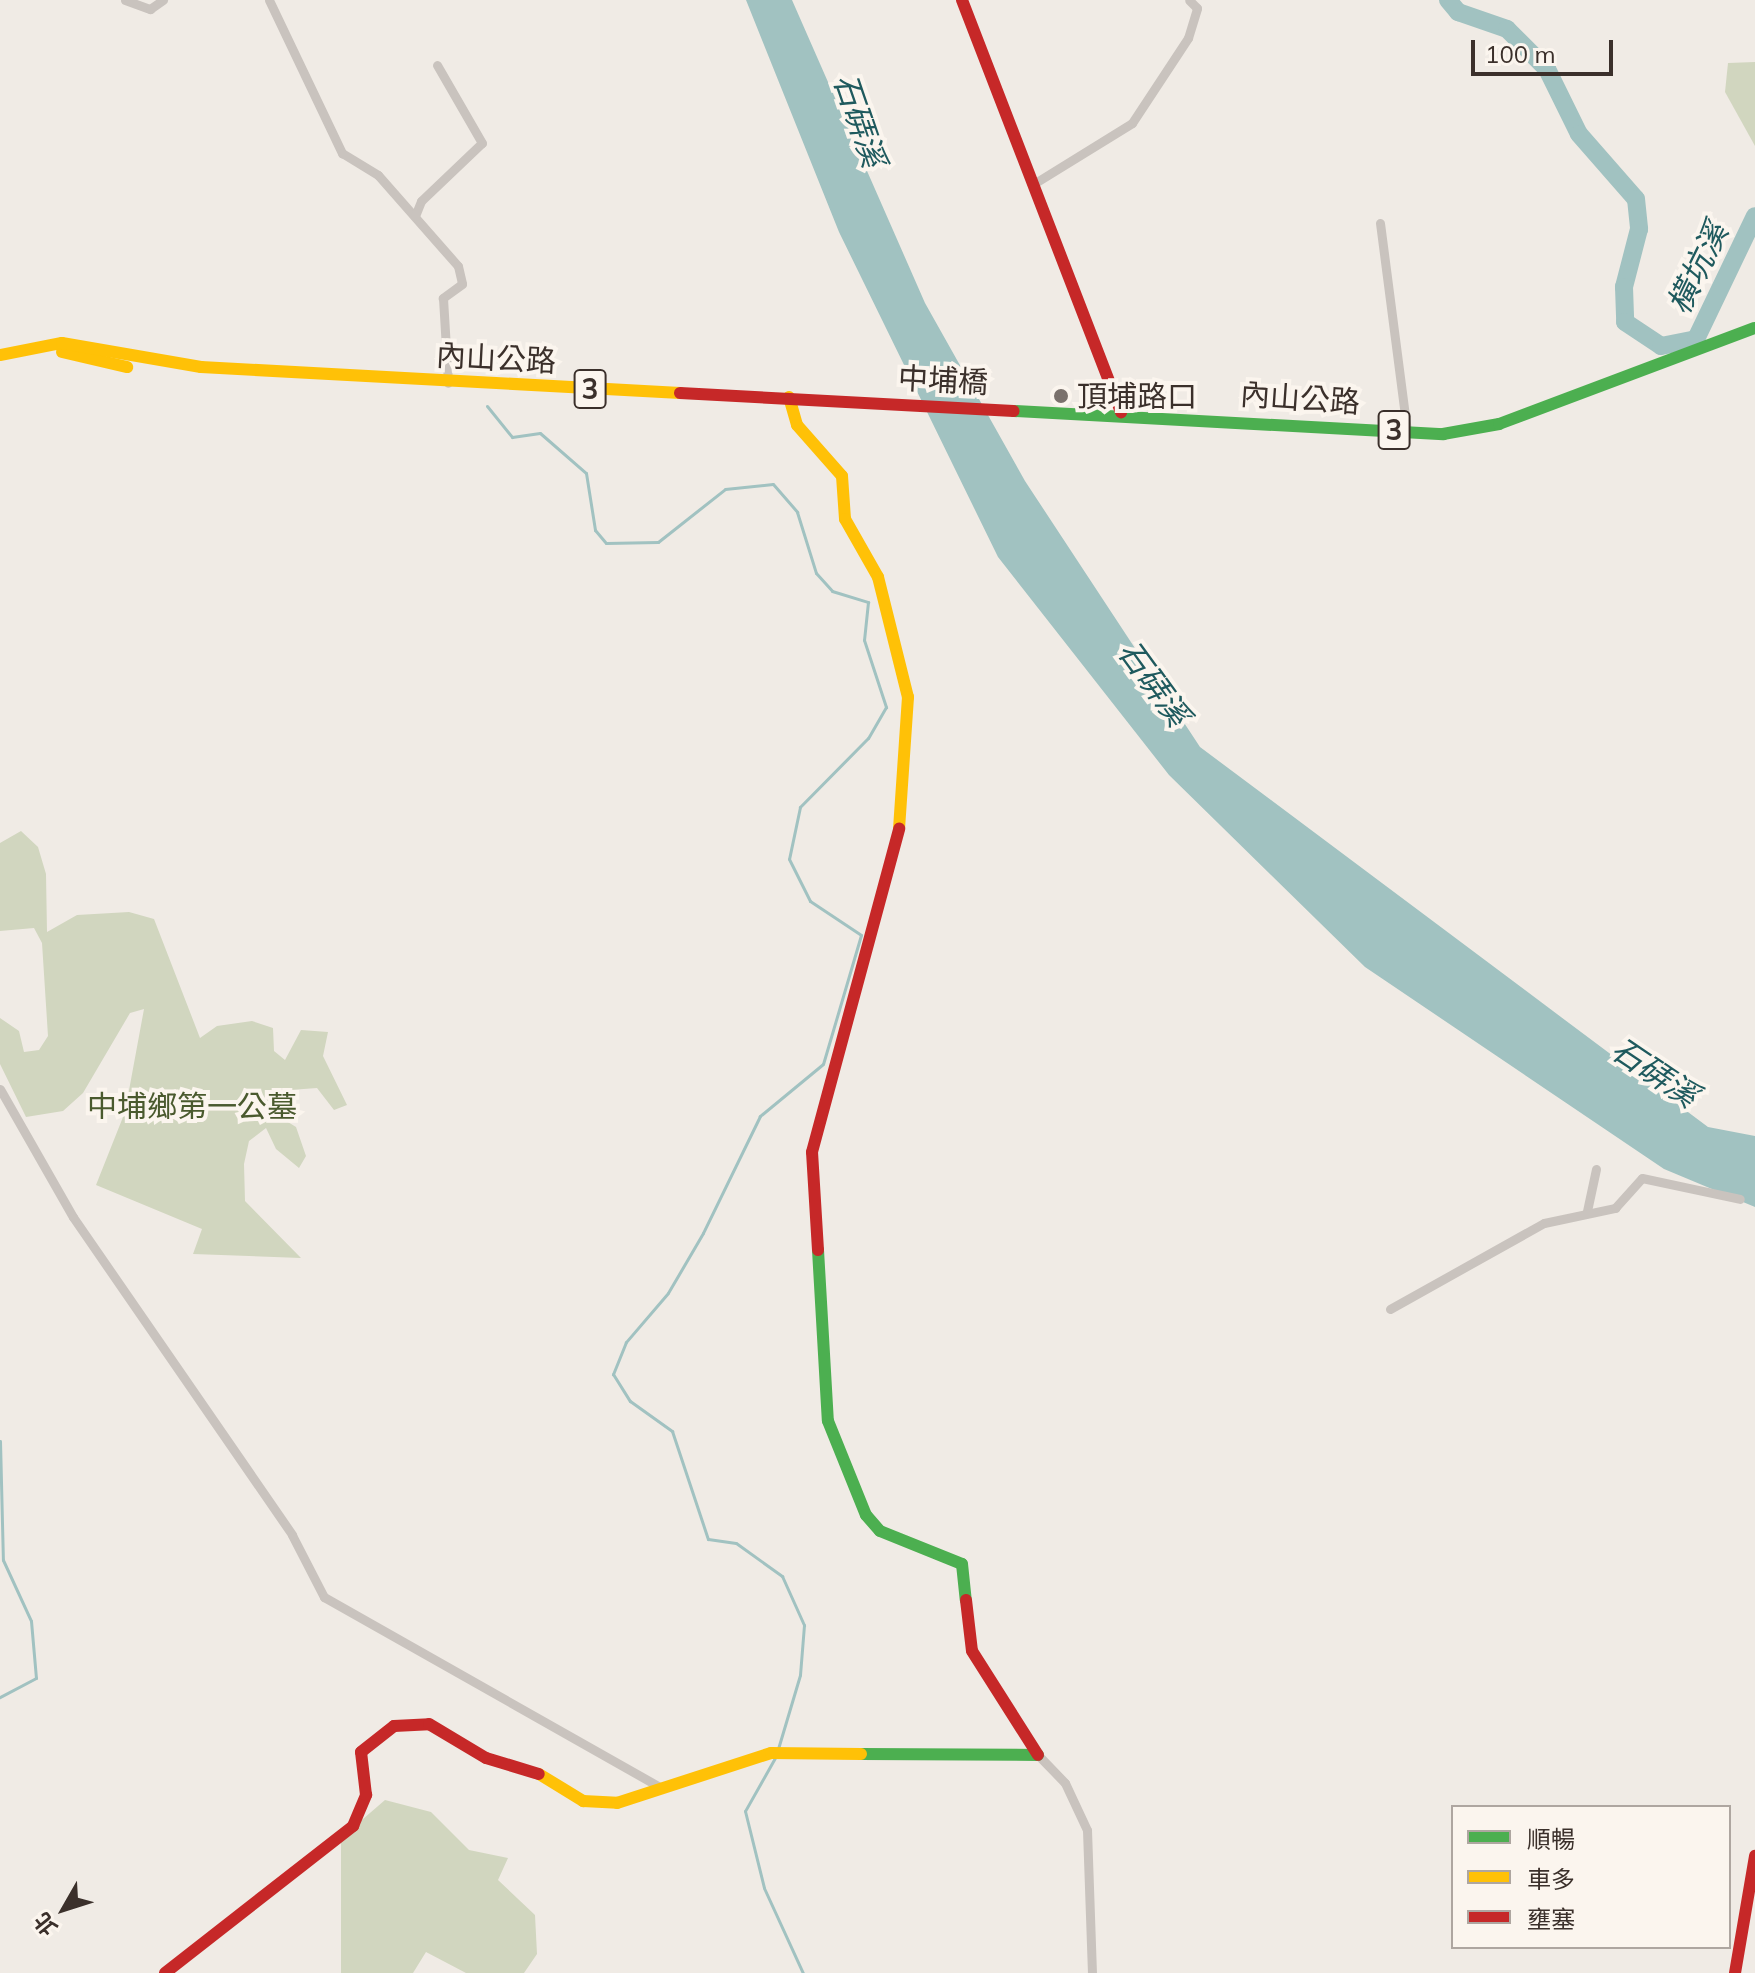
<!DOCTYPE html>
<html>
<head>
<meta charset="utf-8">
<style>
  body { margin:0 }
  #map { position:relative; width:1755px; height:1973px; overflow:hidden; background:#f0ebe5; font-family:Mulish,"Noto Sans TC",sans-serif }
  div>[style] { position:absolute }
  .green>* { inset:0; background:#d1d6bf }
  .water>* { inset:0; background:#a1c2c1 }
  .stream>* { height:3px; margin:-1.5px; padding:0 1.5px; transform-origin:1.5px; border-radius:1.5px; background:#a1c2c1 }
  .river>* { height:18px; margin:-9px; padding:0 9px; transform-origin:9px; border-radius:9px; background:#a1c2c1 }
  .street>* { height:9px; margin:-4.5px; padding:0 4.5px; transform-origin:4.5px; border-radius:4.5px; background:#c9c3be }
  .fast>* { height:12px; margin:-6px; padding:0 6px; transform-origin:6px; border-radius:6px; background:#4caf50 }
  .slow>* { height:12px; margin:-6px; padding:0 6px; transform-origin:6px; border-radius:6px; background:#ffc107 }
  .jam>* { height:12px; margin:-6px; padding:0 6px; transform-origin:6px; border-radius:6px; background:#c62828 }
  .dots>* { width:22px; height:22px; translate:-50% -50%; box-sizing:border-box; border:4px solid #fbf5ee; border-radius:50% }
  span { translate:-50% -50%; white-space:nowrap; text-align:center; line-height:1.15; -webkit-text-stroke:8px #fbf5ee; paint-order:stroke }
  .shield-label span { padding:2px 6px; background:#fbf5ee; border:2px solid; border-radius:6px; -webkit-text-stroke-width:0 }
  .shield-label { font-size:28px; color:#3b302b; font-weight:700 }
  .street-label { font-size:30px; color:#3b302b }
  .poi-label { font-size:30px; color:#3b302b }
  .left { translate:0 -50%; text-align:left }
  .park-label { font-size:30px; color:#4a5a2e }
  .water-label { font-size:32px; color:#1f5a5e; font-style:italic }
  .legend { position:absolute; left:1451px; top:1805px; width:280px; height:144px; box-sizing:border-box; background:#fbf5ee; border:2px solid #aea6a0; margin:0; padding:10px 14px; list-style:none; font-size:24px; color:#3b302b }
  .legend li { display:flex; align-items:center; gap:16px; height:40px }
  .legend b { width:40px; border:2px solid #aea6a0 }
  .north { position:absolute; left:24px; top:1869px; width:80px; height:80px; -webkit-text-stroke:6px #fbf5ee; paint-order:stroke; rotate:231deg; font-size:22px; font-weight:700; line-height:32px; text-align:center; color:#3b302b }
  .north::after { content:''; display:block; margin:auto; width:28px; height:36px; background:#3b302b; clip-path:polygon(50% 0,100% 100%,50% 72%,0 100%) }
  .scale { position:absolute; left:1471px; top:40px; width:142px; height:36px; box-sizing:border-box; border:4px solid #3b302b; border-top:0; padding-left:10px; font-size:24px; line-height:28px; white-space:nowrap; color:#3b302b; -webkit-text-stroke:6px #fbf5ee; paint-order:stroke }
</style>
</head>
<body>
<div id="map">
  <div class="green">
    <div style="clip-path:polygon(1755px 62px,1755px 146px,1725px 92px,1728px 63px)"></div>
    <div style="clip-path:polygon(21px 831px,38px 847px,46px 874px,47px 932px,77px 915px,129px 912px,154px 919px,200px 1038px,217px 1026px,252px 1021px,273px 1028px,274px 1051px,285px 1060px,301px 1030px,328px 1032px,323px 1056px,347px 1105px,334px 1110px,317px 1088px,277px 1091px,270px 1111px,296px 1127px,306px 1156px,299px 1168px,276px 1149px,266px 1128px,249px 1141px,244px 1164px,245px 1201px,301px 1258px,193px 1254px,202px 1229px,96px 1185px,125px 1112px,144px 1009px,130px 1013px,83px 1093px,63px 1111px,26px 1117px,0 1064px,0 1018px,19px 1031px,24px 1052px,39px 1050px,48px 1036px,42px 943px,34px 928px,0 931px,0 843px)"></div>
    <div style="clip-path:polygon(385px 1800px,431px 1812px,469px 1850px,508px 1858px,498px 1880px,535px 1915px,537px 1954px,524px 1973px,466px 1973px,426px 1952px,413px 1973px,341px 1973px,341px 1838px)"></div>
  </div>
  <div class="water">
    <div style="clip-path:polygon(746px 0,792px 0,925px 303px,1025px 481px,1200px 747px,1708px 1127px,1755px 1136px,1755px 1207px,1664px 1169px,1365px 967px,1169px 775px,998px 557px,839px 232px)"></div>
  </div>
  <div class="stream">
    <div style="left:487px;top:406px;width:40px;rotate:51deg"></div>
    <div style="left:512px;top:437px;width:28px;rotate:-8deg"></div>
    <div style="left:540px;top:433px;width:61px;rotate:41deg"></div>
    <div style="left:586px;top:473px;width:58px;rotate:81deg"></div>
    <div style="left:595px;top:530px;width:17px;rotate:50deg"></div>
    <div style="left:606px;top:543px;width:52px;rotate:-1.1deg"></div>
    <div style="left:658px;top:542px;width:85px;rotate:-38.3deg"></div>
    <div style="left:725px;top:489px;width:48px;rotate:-5.9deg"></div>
    <div style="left:773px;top:484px;width:37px;rotate:49deg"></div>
    <div style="left:797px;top:512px;width:64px;rotate:72.7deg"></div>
    <div style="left:816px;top:573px;width:24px;rotate:48deg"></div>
    <div style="left:832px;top:591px;width:38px;rotate:17deg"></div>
    <div style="left:868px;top:602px;width:38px;rotate:96deg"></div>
    <div style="left:864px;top:640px;width:71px;rotate:71.8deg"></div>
    <div style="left:886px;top:707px;width:36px;rotate:120deg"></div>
    <div style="left:868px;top:738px;width:97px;rotate:134.6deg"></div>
    <div style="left:800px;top:807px;width:53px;rotate:101.9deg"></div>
    <div style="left:789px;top:859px;width:47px;rotate:63.4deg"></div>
    <div style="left:810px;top:901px;width:61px;rotate:33.7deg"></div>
    <div style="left:861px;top:935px;width:134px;rotate:106.4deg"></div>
    <div style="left:823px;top:1064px;width:82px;rotate:140.5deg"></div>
    <div style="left:760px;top:1116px;width:130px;rotate:116deg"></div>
    <div style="left:703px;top:1233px;width:69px;rotate:120.3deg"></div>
    <div style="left:668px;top:1293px;width:65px;rotate:130.6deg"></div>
    <div style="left:626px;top:1342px;width:35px;rotate:112deg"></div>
    <div style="left:613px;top:1374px;width:32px;rotate:58deg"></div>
    <div style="left:630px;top:1401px;width:52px;rotate:35.5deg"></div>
    <div style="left:672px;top:1431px;width:114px;rotate:71.6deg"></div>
    <div style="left:708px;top:1539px;width:28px;rotate:8deg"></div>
    <div style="left:736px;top:1543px;width:57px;rotate:35.7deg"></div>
    <div style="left:782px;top:1576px;width:54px;rotate:65.8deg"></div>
    <div style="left:804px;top:1625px;width:50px;rotate:94.6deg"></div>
    <div style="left:800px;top:1675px;width:77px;rotate:106.6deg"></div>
    <div style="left:0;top:1441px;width:119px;rotate:88.6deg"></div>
    <div style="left:3px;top:1560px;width:67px;rotate:65.3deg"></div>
    <div style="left:31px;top:1621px;width:57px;rotate:85deg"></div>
    <div style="left:36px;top:1678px;width:41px;rotate:152.2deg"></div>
    <div style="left:776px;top:1756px;width:63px;rotate:119.4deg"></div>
    <div style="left:745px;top:1811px;width:79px;rotate:76.1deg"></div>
    <div style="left:764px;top:1888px;width:94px;rotate:65.4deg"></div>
  </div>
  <div class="river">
    <div style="left:1448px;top:0;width:16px;rotate:50deg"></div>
    <div style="left:1458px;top:12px;width:52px;rotate:19.1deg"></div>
    <div style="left:1507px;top:29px;width:57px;rotate:45deg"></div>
    <div style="left:1547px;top:69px;width:72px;rotate:63.8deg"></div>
    <div style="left:1579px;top:134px;width:86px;rotate:48.8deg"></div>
    <div style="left:1636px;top:199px;width:30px;rotate:84deg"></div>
    <div style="left:1639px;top:229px;width:60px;rotate:104.5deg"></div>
    <div style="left:1624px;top:287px;width:35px;rotate:88deg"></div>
    <div style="left:1625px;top:322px;width:43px;rotate:33.7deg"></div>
    <div style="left:1661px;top:346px;width:36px;rotate:-11deg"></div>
    <div style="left:1696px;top:339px;width:136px;rotate:-64.4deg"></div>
  </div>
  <div class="street">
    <div style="left:125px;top:0;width:27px;rotate:20deg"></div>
    <div style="left:150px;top:9px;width:16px;rotate:-35deg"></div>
    <div style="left:269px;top:0;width:170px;rotate:64.5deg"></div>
    <div style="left:342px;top:153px;width:42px;rotate:31.4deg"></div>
    <div style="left:378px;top:175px;width:121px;rotate:48.7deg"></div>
    <div style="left:458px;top:266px;width:18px;rotate:77deg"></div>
    <div style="left:462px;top:284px;width:24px;rotate:144deg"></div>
    <div style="left:443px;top:298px;width:85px;rotate:86.6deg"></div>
    <div style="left:1035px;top:183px;width:114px;rotate:-31.7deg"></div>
    <div style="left:1132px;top:123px;width:102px;rotate:-56.6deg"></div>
    <div style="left:1188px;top:38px;width:31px;rotate:-73deg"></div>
    <div style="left:1197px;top:8px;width:11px;rotate:-135deg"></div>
    <div style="left:415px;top:216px;width:16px;rotate:-68deg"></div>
    <div style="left:421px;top:201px;width:84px;rotate:-43.6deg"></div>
    <div style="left:482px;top:143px;width:90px;rotate:-120deg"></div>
    <div style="left:1380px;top:223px;width:210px;rotate:82.6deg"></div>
    <div style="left:0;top:1089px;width:147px;rotate:60.3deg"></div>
    <div style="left:73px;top:1217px;width:386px;rotate:55.4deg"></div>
    <div style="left:292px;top:1535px;width:70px;rotate:62.7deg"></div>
    <div style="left:324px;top:1597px;width:387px;rotate:29.5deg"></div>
    <div style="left:1587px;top:1211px;width:43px;rotate:-77.9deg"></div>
    <div style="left:1390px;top:1309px;width:176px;rotate:-29.2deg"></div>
    <div style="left:1544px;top:1223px;width:73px;rotate:-11.9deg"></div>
    <div style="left:1615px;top:1208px;width:40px;rotate:-48deg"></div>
    <div style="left:1642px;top:1178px;width:100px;rotate:12.1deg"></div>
    <div style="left:1038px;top:1755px;width:39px;rotate:46deg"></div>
    <div style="left:1065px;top:1783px;width:52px;rotate:64.9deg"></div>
    <div style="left:1087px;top:1830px;width:143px;rotate:88deg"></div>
  </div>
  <div class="fast">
    <div style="left:1014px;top:411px;width:430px;rotate:3.1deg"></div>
    <div style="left:1443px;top:434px;width:57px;rotate:-10.1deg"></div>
    <div style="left:1499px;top:424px;width:273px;rotate:-20.6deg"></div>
    <div style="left:818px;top:1250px;width:171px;rotate:86.7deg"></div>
    <div style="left:828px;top:1421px;width:101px;rotate:68deg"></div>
    <div style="left:866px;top:1515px;width:21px;rotate:49deg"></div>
    <div style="left:880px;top:1531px;width:88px;rotate:21.9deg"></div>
    <div style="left:962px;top:1564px;width:36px;rotate:84deg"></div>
    <div style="left:861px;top:1754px;width:177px;rotate:0.3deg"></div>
  </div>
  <div class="slow">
    <div style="left:62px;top:352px;width:67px;rotate:13deg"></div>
    <div style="left:0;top:355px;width:63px;rotate:-11deg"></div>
    <div style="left:62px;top:343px;width:141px;rotate:9.8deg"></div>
    <div style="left:201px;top:367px;width:480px;rotate:3.1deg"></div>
    <div style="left:789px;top:397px;width:29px;rotate:74deg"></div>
    <div style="left:797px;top:425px;width:68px;rotate:48.6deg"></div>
    <div style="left:842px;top:476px;width:43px;rotate:86deg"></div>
    <div style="left:845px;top:519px;width:67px;rotate:60.4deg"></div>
    <div style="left:878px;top:577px;width:124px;rotate:76deg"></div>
    <div style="left:908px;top:697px;width:132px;rotate:93.9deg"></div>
    <div style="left:539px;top:1774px;width:52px;rotate:31.5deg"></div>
    <div style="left:583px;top:1801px;width:34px;rotate:3deg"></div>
    <div style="left:617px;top:1803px;width:162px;rotate:-18deg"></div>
    <div style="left:771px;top:1753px;width:90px;rotate:0.6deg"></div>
  </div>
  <div class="jam">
    <div style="left:962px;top:0;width:442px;rotate:68.9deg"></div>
    <div style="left:680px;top:393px;width:334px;rotate:3.1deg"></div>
    <div style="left:818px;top:1250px;width:98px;rotate:-93.5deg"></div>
    <div style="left:812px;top:1152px;width:335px;rotate:-74.9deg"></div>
    <div style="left:966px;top:1600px;width:51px;rotate:83.3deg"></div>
    <div style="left:972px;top:1651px;width:123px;rotate:57.6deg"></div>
    <div style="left:165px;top:1973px;width:239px;rotate:-38deg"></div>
    <div style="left:353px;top:1826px;width:34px;rotate:-67deg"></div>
    <div style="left:366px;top:1795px;width:43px;rotate:-96.6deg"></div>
    <div style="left:361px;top:1752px;width:42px;rotate:-38.2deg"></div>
    <div style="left:394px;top:1726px;width:35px;rotate:-3deg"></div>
    <div style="left:429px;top:1724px;width:66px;rotate:30.8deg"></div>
    <div style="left:486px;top:1758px;width:55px;rotate:16.8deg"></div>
    <div style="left:1735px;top:1973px;width:119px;rotate:-80.3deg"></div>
  </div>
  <div class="dots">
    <div style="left:1061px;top:396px;background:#7a716c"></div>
  </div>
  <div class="shield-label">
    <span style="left:590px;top:389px">3</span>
    <span style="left:1394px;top:430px">3</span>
  </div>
  <div class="street-label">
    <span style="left:496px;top:358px;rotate:3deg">內山公路</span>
    <span style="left:943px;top:380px;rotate:3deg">中埔橋</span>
    <span style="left:1300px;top:398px;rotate:4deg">內山公路</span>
  </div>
  <div class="poi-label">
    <span class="left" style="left:1077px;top:396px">頂埔路口</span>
  </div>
  <div class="park-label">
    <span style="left:192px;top:1106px">中埔鄉第一公墓</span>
  </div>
  <div class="water-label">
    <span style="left:860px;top:120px;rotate:71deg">石硦溪</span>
    <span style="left:1697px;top:268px;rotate:-64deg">橫坑溪</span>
    <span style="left:1154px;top:683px;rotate:54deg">石硦溪</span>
    <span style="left:1655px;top:1072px;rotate:34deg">石硦溪</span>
  </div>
  <ul class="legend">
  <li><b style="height:10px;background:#4caf50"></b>順暢</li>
  <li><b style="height:10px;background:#ffc107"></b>車多</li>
  <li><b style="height:10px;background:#c62828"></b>壅塞</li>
  </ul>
  <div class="north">北</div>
  <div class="scale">100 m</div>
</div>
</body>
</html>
